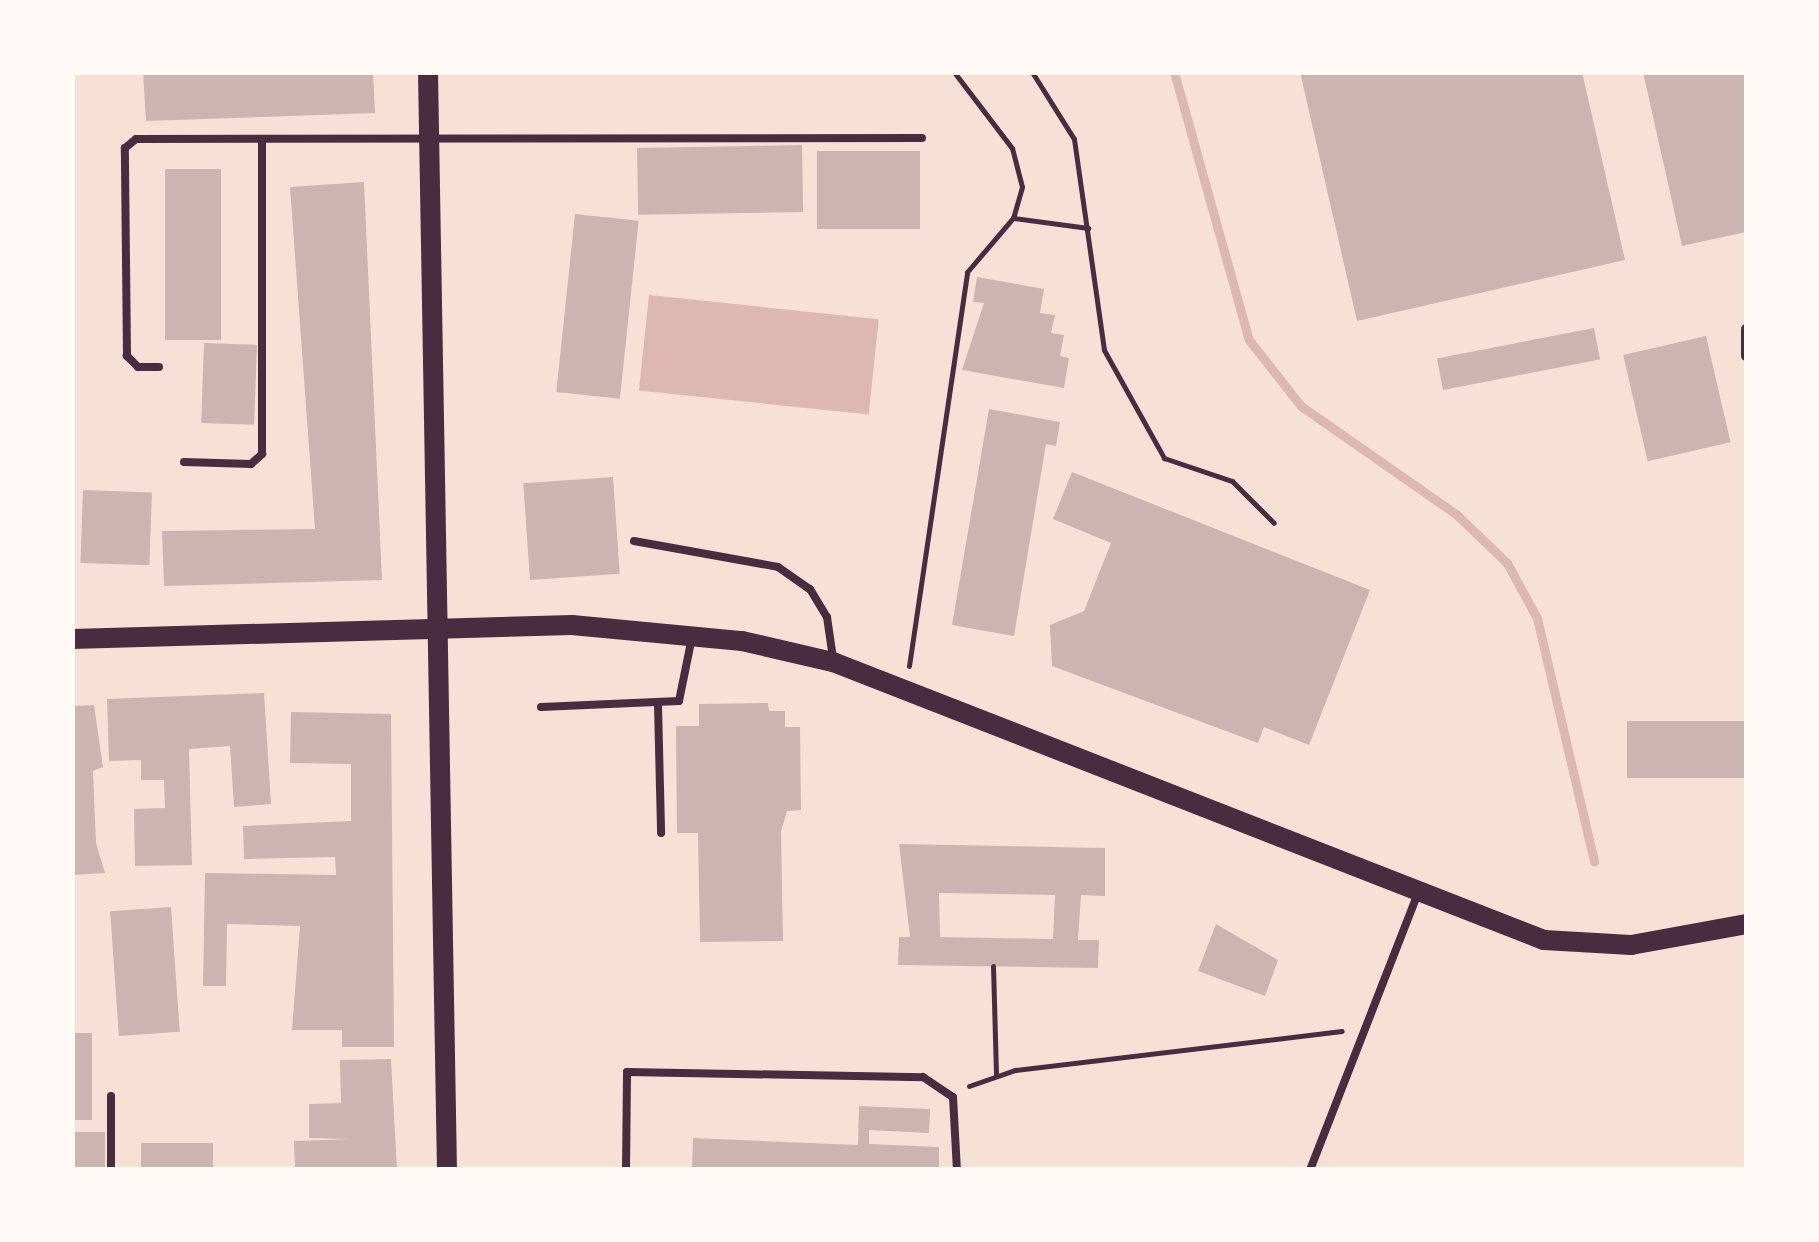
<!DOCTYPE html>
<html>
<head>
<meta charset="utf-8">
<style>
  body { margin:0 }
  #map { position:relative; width:1819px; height:1242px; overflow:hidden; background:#f7e1d7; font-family:Figtree,sans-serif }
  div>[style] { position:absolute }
  .water>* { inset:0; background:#dcb8b0; transform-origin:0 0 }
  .stream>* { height:9px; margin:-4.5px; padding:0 4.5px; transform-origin:4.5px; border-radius:4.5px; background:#dcb8b0 }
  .building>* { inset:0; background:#ccb4b1; transform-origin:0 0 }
  .path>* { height:5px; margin:-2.5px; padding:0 2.5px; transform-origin:2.5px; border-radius:2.5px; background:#4a2c40 }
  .service>* { height:8px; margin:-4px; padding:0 4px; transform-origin:4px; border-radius:4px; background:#4a2c40 }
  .minor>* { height:10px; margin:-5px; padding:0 5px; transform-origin:5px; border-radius:5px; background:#4a2c40 }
  .secondary>* { height:20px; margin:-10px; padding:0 10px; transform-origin:10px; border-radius:10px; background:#4a2c40 }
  span { translate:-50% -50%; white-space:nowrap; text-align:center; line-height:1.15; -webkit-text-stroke:8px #fffaf5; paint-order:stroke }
  .frame { position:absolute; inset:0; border:75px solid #fffaf5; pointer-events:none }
</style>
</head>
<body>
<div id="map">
  <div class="water">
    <div style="left:649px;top:295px;width:231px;height:96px;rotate:6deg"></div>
  </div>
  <div class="stream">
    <div style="left:1174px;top:72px;width:278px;rotate:74.4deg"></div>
    <div style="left:1249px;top:340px;width:84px;rotate:51.8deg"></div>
    <div style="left:1301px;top:406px;width:189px;rotate:34.9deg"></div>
    <div style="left:1456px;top:514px;width:71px;rotate:43.9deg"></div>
    <div style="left:1507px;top:563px;width:63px;rotate:61.4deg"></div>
    <div style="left:1537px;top:618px;width:250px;rotate:76.8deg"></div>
  </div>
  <div class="building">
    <div style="clip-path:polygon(143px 72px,373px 72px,375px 113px,146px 121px)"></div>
    <div style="clip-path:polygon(1300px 72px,1582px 72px,1625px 260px,1357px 321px)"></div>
    <div style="clip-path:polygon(1643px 72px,1746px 72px,1746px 232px,1682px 246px)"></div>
    <div style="left:802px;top:145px;width:67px;height:165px;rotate:89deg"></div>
    <div style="left:817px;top:151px;width:103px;height:78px"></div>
    <div style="left:221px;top:169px;width:171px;height:56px;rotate:90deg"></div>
    <div style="clip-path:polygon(364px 182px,382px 580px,164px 586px,162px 531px,315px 529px,290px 187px)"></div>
    <div style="left:575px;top:214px;width:64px;height:179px;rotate:6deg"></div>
    <div style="clip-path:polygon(977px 277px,1044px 289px,1040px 313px,1055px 315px,1051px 333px,1064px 335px,1060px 356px,1069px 358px,1064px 388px,962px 370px,984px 303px,973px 302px)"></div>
    <div style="left:1594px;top:328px;width:32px;height:160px;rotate:79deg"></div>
    <div style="left:1706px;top:336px;width:109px;height:85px;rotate:77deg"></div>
    <div style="left:204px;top:343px;width:53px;height:80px;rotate:2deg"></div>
    <div style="clip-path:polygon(989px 409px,1060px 422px,1056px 446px,1046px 444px,1014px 636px,952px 625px)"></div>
    <div style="clip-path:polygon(1072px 472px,1370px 590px,1309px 745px,1264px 727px,1258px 743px,1052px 666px,1050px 625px,1084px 611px,1111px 543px,1053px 519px)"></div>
    <div style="left:613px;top:477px;width:97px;height:90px;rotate:86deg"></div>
    <div style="left:83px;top:490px;width:69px;height:73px;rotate:2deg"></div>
    <div style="clip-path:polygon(264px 693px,271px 804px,234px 807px,230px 746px,189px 749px,192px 865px,135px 866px,134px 809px,165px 808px,164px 780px,141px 780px,141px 760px,109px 761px,107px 699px)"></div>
    <div style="clip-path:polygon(768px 703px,769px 711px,785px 711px,785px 727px,800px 727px,801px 810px,787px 811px,781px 831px,783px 941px,700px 942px,698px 833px,677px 833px,676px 726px,699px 726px,699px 704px)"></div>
    <div style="clip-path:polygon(94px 705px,103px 767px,93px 771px,96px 843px,105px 873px,72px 875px,72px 706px)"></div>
    <div style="clip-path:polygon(291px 712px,391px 714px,394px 1047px,342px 1047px,342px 1030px,292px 1030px,300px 926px,227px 924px,226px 986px,203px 986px,205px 873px,336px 875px,335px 857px,244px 859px,243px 826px,351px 821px,351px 764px,290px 763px)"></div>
    <div style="left:1746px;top:721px;width:57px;height:119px;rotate:90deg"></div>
    <div style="clip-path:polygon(evenodd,899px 844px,1105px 848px,1105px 896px,1081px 895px,1078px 940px,1099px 940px,1098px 968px,898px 965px,899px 937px,910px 937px,899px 844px,939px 893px,1055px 895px,1053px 939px,940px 937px,939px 893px)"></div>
    <div style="left:171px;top:907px;width:125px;height:61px;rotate:86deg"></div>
    <div style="clip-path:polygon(1216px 924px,1278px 960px,1265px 996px,1198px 971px)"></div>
    <div style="left:72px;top:1033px;width:20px;height:87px"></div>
    <div style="clip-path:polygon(391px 1059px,397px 1170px,295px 1170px,294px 1141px,350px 1139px,309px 1138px,309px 1104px,341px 1103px,340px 1060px)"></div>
    <div style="clip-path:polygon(859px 1106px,930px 1109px,929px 1133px,869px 1130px,869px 1144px,939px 1147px,939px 1170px,692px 1170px,693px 1138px,858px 1145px)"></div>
    <div style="left:73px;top:1132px;width:32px;height:38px"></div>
    <div style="left:213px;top:1143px;width:27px;height:72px;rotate:90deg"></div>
  </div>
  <div class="path">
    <div style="left:954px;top:72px;width:96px;rotate:52.7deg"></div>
    <div style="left:1012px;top:148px;width:40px;rotate:75.6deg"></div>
    <div style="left:1022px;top:187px;width:32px;rotate:106deg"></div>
    <div style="left:1032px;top:72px;width:79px;rotate:57.9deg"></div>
    <div style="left:1074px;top:139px;width:213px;rotate:81.9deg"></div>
    <div style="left:1104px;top:350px;width:124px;rotate:60.9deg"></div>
    <div style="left:1164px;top:458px;width:72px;rotate:18.7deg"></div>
    <div style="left:1232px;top:481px;width:59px;rotate:45deg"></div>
    <div style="left:909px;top:666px;width:398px;rotate:-81.6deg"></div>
    <div style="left:967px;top:272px;width:71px;rotate:-49.6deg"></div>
    <div style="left:1013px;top:218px;width:76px;rotate:7.6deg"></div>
    <div style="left:993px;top:966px;width:108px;rotate:88.4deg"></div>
    <div style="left:969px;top:1086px;width:49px;rotate:-19.2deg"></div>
    <div style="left:1015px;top:1070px;width:329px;rotate:-6.8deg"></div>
  </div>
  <div class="service">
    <div style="left:159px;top:367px;width:21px;rotate:180deg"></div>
    <div style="left:138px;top:367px;width:16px;rotate:-135deg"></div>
    <div style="left:127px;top:356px;width:208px;rotate:-90.6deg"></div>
    <div style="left:125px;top:148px;width:14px;rotate:-39deg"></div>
    <div style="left:136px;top:139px;width:786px;rotate:-0.07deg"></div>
    <div style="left:184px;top:462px;width:67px;rotate:1.7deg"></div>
    <div style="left:251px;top:464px;width:15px;rotate:-42deg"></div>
    <div style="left:262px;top:454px;width:314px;rotate:-90deg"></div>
    <div style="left:634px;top:541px;width:146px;rotate:10.2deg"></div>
    <div style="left:778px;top:567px;width:39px;rotate:35deg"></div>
    <div style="left:810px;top:589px;width:33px;rotate:59deg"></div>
    <div style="left:827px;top:617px;width:41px;rotate:81.7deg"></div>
    <div style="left:658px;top:706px;width:127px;rotate:88.6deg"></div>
    <div style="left:541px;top:707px;width:138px;rotate:-2.5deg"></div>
    <div style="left:679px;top:701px;width:65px;rotate:-78.5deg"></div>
    <div style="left:111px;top:1170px;width:74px;rotate:-90deg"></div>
    <div style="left:626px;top:1170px;width:98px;rotate:-89.4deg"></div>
    <div style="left:627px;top:1072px;width:296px;rotate:1deg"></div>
    <div style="left:923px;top:1077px;width:36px;rotate:34deg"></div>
    <div style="left:953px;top:1097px;width:73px;rotate:86.9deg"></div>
    <div style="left:1310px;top:1170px;width:294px;rotate:-68.7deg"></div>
  </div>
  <div class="minor">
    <div style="left:1746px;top:329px;width:27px;rotate:90deg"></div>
  </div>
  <div class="secondary">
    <div style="left:428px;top:72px;width:1098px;rotate:89.01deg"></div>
    <div style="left:72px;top:639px;width:500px;rotate:-1.6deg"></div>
    <div style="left:572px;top:625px;width:171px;rotate:5.4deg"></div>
    <div style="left:742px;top:641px;width:93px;rotate:13deg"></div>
    <div style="left:833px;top:662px;width:763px;rotate:21.36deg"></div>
    <div style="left:1544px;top:940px;width:87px;rotate:3.3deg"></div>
    <div style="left:1631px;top:945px;width:117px;rotate:-10.3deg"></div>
  </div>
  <div class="frame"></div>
</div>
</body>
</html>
